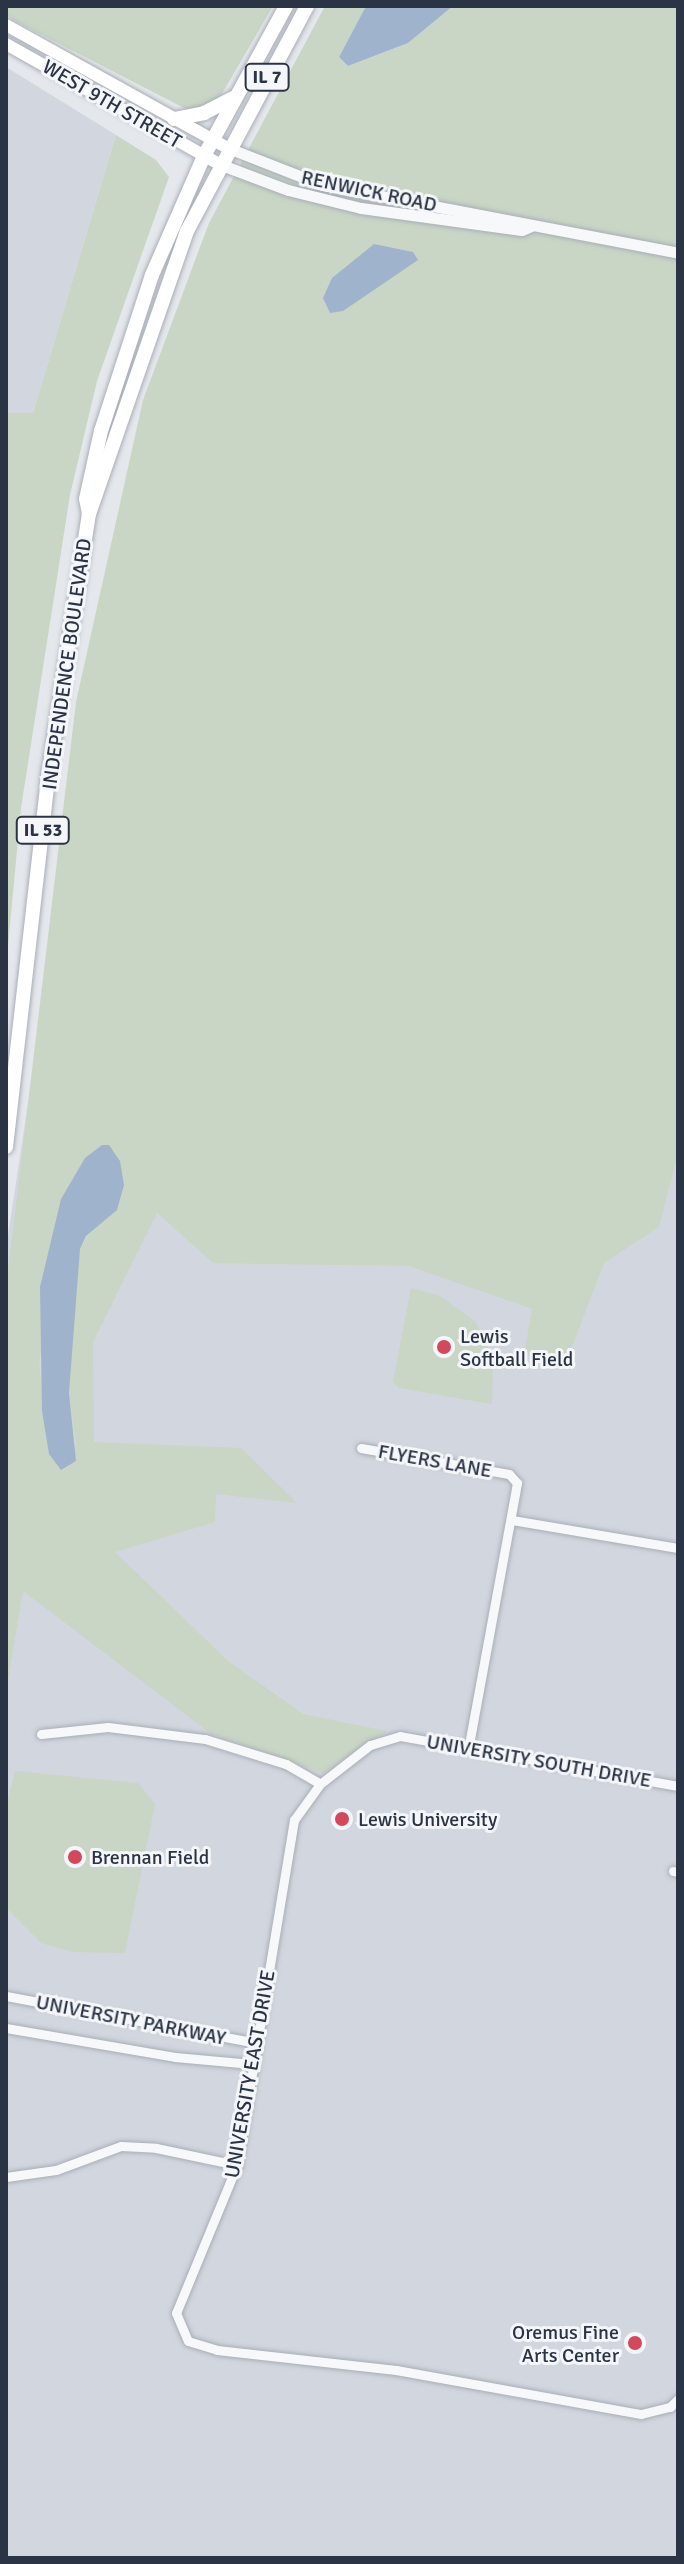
<!DOCTYPE html>
<html>
<head>
<meta charset="utf-8">
<style>
  body { margin:0 }
  #map { position:relative; width:684px; height:2564px; overflow:hidden; background:#e4e7ec; font-family:Signika,sans-serif }
  div>[style] { position:absolute }
  .built>* { inset:0; background:#d2d6de }
  .green>* { inset:0; background:#c9d6c5 }
  .water>* { inset:0; background:#9fb4cc }
  .roads { filter:drop-shadow(0 0 2px #a9aeb7) drop-shadow(0 0 2px #a9aeb7) }
  .minor>* { height:9px; margin:-4.5px; padding:0 4.5px; transform-origin:4.5px; border-radius:4.5px; background:#f7f8fa }
  .tertiary>* { height:11px; margin:-5.5px; padding:0 5.5px; transform-origin:5.5px; border-radius:5.5px; background:#f7f8fa }
  .secondary>* { height:12px; margin:-6px; padding:0 6px; transform-origin:6px; border-radius:6px; background:#fff }
  .primary>* { height:14px; margin:-7px; padding:0 7px; transform-origin:7px; border-radius:7px; background:#fff }
  .dots>* { width:22px; height:22px; translate:-50% -50%; box-sizing:border-box; border:4px solid #f4f6f9; border-radius:50% }
  span { translate:-50% -50%; white-space:nowrap; text-align:center; line-height:1.15; -webkit-text-stroke:6px #f4f6f9; paint-order:stroke }
  .shield-label span { padding:2px 6px; background:#f4f6f9; border:2px solid; border-radius:6px; -webkit-text-stroke-width:0 }
  .shield-label { font-size:18px; color:#2b3445; font-weight:700 }
  .street-label { font-size:20px; color:#2b3445 }
  .poi-label { font-size:20px; color:#2b3445 }
  .left { translate:0 -50%; text-align:left }
  .right { translate:-100% -50%; text-align:right }
  .frame { position:absolute; inset:0; border:8px solid #2b3445; pointer-events:none }
</style>
</head>
<body>
<div id="map">
  <div class="built">
    <div style="clip-path:polygon(6px 67px,116px 135px,33px 413px,6px 413px)"></div>
    <div style="clip-path:polygon(678px 278px,678px 2558px,6px 2558px,6px 1249px,104px 599px)"></div>
  </div>
  <div class="green">
    <div style="clip-path:polygon(6px 6px,273px 6px,223px 92px,211px 107px,199px 110px,186px 109px,15px 21px,6px 15px)"></div>
    <div style="clip-path:polygon(evenodd,325px 6px,366px 6px,339px 57px,348px 66px,408px 43px,453px 6px,678px 6px,678px 1153px,659px 1227px,604px 1263px,567px 1360px,524px 1355px,532px 1309px,409px 1266px,213px 1263px,157px 1213px,93px 1342px,94px 1442px,241px 1448px,297px 1503px,216px 1494px,215px 1522px,115px 1552px,228px 1661px,303px 1714px,387px 1731px,323px 1773px,210px 1733px,23px 1591px,6px 1692px,6px 1288px,76px 702px,143px 400px,209px 223px,325px 6px,85px 1158px,91px 1230px,80px 1249px,76px 1274px,69px 1393px,76px 1446px,49px 1454px,39px 1361px,85px 1158px)"></div>
    <div style="clip-path:polygon(116px 135px,156px 160px,169px 177px,97px 381px,70px 495px,21px 808px,6px 967px,6px 413px,33px 413px)"></div>
    <div style="clip-path:polygon(411px 1288px,440px 1296px,475px 1321px,493px 1357px,492px 1404px,399px 1388px,393px 1382px)"></div>
    <div style="clip-path:polygon(15px 1771px,138px 1783px,155px 1804px,125px 1953px,73px 1952px,41px 1943px,6px 1908px,6px 1807px)"></div>
  </div>
  <div class="water">
    <div style="clip-path:polygon(366px 6px,453px 6px,408px 43px,348px 66px,339px 57px)"></div>
    <div style="clip-path:polygon(374px 244px,413px 252px,418px 260px,343px 311px,330px 313px,323px 298px,332px 278px)"></div>
    <div style="clip-path:polygon(102px 1145px,109px 1145px,120px 1161px,124px 1185px,117px 1210px,86px 1236px,80px 1249px,69px 1393px,76px 1461px,61px 1470px,49px 1454px,42px 1411px,40px 1287px,61px 1199px,85px 1158px)"></div>
  </div>
  <div class="roads">
    <div class="minor">
      <div style="left:361px;top:1448px;width:150px;rotate:10deg"></div>
      <div style="left:509px;top:1474px;width:12px;rotate:48deg"></div>
      <div style="left:517px;top:1483px;width:270px;rotate:100.4deg"></div>
      <div style="left:512px;top:1520px;width:168px;rotate:9.6deg"></div>
      <div style="left:41px;top:1734px;width:67px;rotate:-6deg"></div>
      <div style="left:108px;top:1727px;width:98px;rotate:7.1deg"></div>
      <div style="left:205px;top:1739px;width:85px;rotate:17.2deg"></div>
      <div style="left:286px;top:1764px;width:39px;rotate:30deg"></div>
      <div style="left:678px;top:1786px;width:282px;rotate:-169.8deg"></div>
      <div style="left:400px;top:1736px;width:31px;rotate:163deg"></div>
      <div style="left:370px;top:1745px;width:63px;rotate:142deg"></div>
      <div style="left:320px;top:1784px;width:44px;rotate:125.8deg"></div>
      <div style="left:294px;top:1820px;width:350px;rotate:99.4deg"></div>
      <div style="left:237px;top:2165px;width:160px;rotate:112.4deg"></div>
      <div style="left:176px;top:2313px;width:30px;rotate:67deg"></div>
      <div style="left:188px;top:2341px;width:30px;rotate:17deg"></div>
      <div style="left:217px;top:2350px;width:180px;rotate:6.4deg"></div>
      <div style="left:396px;top:2370px;width:249px;rotate:10.2deg"></div>
      <div style="left:641px;top:2414px;width:30px;rotate:-14deg"></div>
      <div style="left:670px;top:2407px;width:11px;rotate:-45deg"></div>
      <div style="left:673px;top:1871px;width:5px;rotate:11deg"></div>
      <div style="left:6px;top:1996px;width:254px;rotate:10.6deg"></div>
      <div style="left:6px;top:2028px;width:171px;rotate:9.7deg"></div>
      <div style="left:175px;top:2057px;width:77px;rotate:5.2deg"></div>
      <div style="left:6px;top:2177px;width:50px;rotate:-8deg"></div>
      <div style="left:56px;top:2170px;width:69px;rotate:-20.3deg"></div>
      <div style="left:121px;top:2146px;width:35px;rotate:3deg"></div>
      <div style="left:156px;top:2148px;width:83px;rotate:11.9deg"></div>
    </div>
    <div class="tertiary">
      <div style="left:228px;top:148px;width:102px;rotate:21.3deg"></div>
      <div style="left:323px;top:185px;width:361px;rotate:10.8deg"></div>
      <div style="left:219px;top:164px;width:74px;rotate:20.6deg"></div>
      <div style="left:288px;top:190px;width:75px;rotate:13.9deg"></div>
      <div style="left:361px;top:208px;width:162px;rotate:7.8deg"></div>
      <div style="left:522px;top:230px;width:10px;rotate:-24deg"></div>
    </div>
    <div class="secondary">
      <div style="left:6px;top:25px;width:254px;rotate:29deg"></div>
      <div style="left:6px;top:44px;width:244px;rotate:29.4deg"></div>
    </div>
    <div class="primary">
      <div style="left:174px;top:119px;width:31px;rotate:-11deg"></div>
      <div style="left:204px;top:113px;width:35px;rotate:-27deg"></div>
      <div style="left:89px;top:514px;width:15px;rotate:-101deg"></div>
      <div style="left:86px;top:499px;width:70px;rotate:-77.6deg"></div>
      <div style="left:101px;top:431px;width:164px;rotate:-71.9deg"></div>
      <div style="left:152px;top:275px;width:130px;rotate:-66.4deg"></div>
      <div style="left:204px;top:156px;width:171px;rotate:-61.3deg"></div>
      <div style="left:6px;top:1147px;width:377px;rotate:-83.5deg"></div>
      <div style="left:49px;top:772px;width:261px;rotate:-81.2deg"></div>
      <div style="left:89px;top:514px;width:299px;rotate:-70.9deg"></div>
      <div style="left:187px;top:231px;width:255px;rotate:-61.9deg"></div>
    </div>
  </div>
  <div class="dots">
    <div style="left:444px;top:1347px;background:#d1495b"></div>
    <div style="left:342px;top:1819px;background:#d1495b"></div>
    <div style="left:75px;top:1857px;background:#d1495b"></div>
    <div style="left:635px;top:2343px;background:#d1495b"></div>
  </div>
  <div class="shield-label">
    <span style="left:267px;top:77px">IL 7</span>
    <span style="left:43px;top:830px">IL 53</span>
  </div>
  <div class="street-label">
    <span style="left:112px;top:104px;rotate:30deg">WEST 9TH STREET</span>
    <span style="left:369px;top:191px;rotate:12deg">RENWICK ROAD</span>
    <span style="left:67px;top:664px;rotate:-82deg">INDEPENDENCE BOULEVARD</span>
    <span style="left:435px;top:1461px;rotate:10deg">FLYERS LANE</span>
    <span style="left:539px;top:1761px;rotate:10deg">UNIVERSITY SOUTH DRIVE</span>
    <span style="left:131px;top:2020px;rotate:11deg">UNIVERSITY PARKWAY</span>
    <span style="left:250px;top:2074px;rotate:-80deg">UNIVERSITY EAST DRIVE</span>
  </div>
  <div class="poi-label">
    <span class="left" style="left:460px;top:1348px">Lewis<br>Softball Field</span>
    <span class="left" style="left:358px;top:1819px">Lewis University</span>
    <span class="left" style="left:91px;top:1857px">Brennan Field</span>
    <span class="right" style="left:619px;top:2344px">Oremus Fine<br>Arts Center</span>
  </div>
  <div class="frame"></div>
</div>
</body>
</html>
